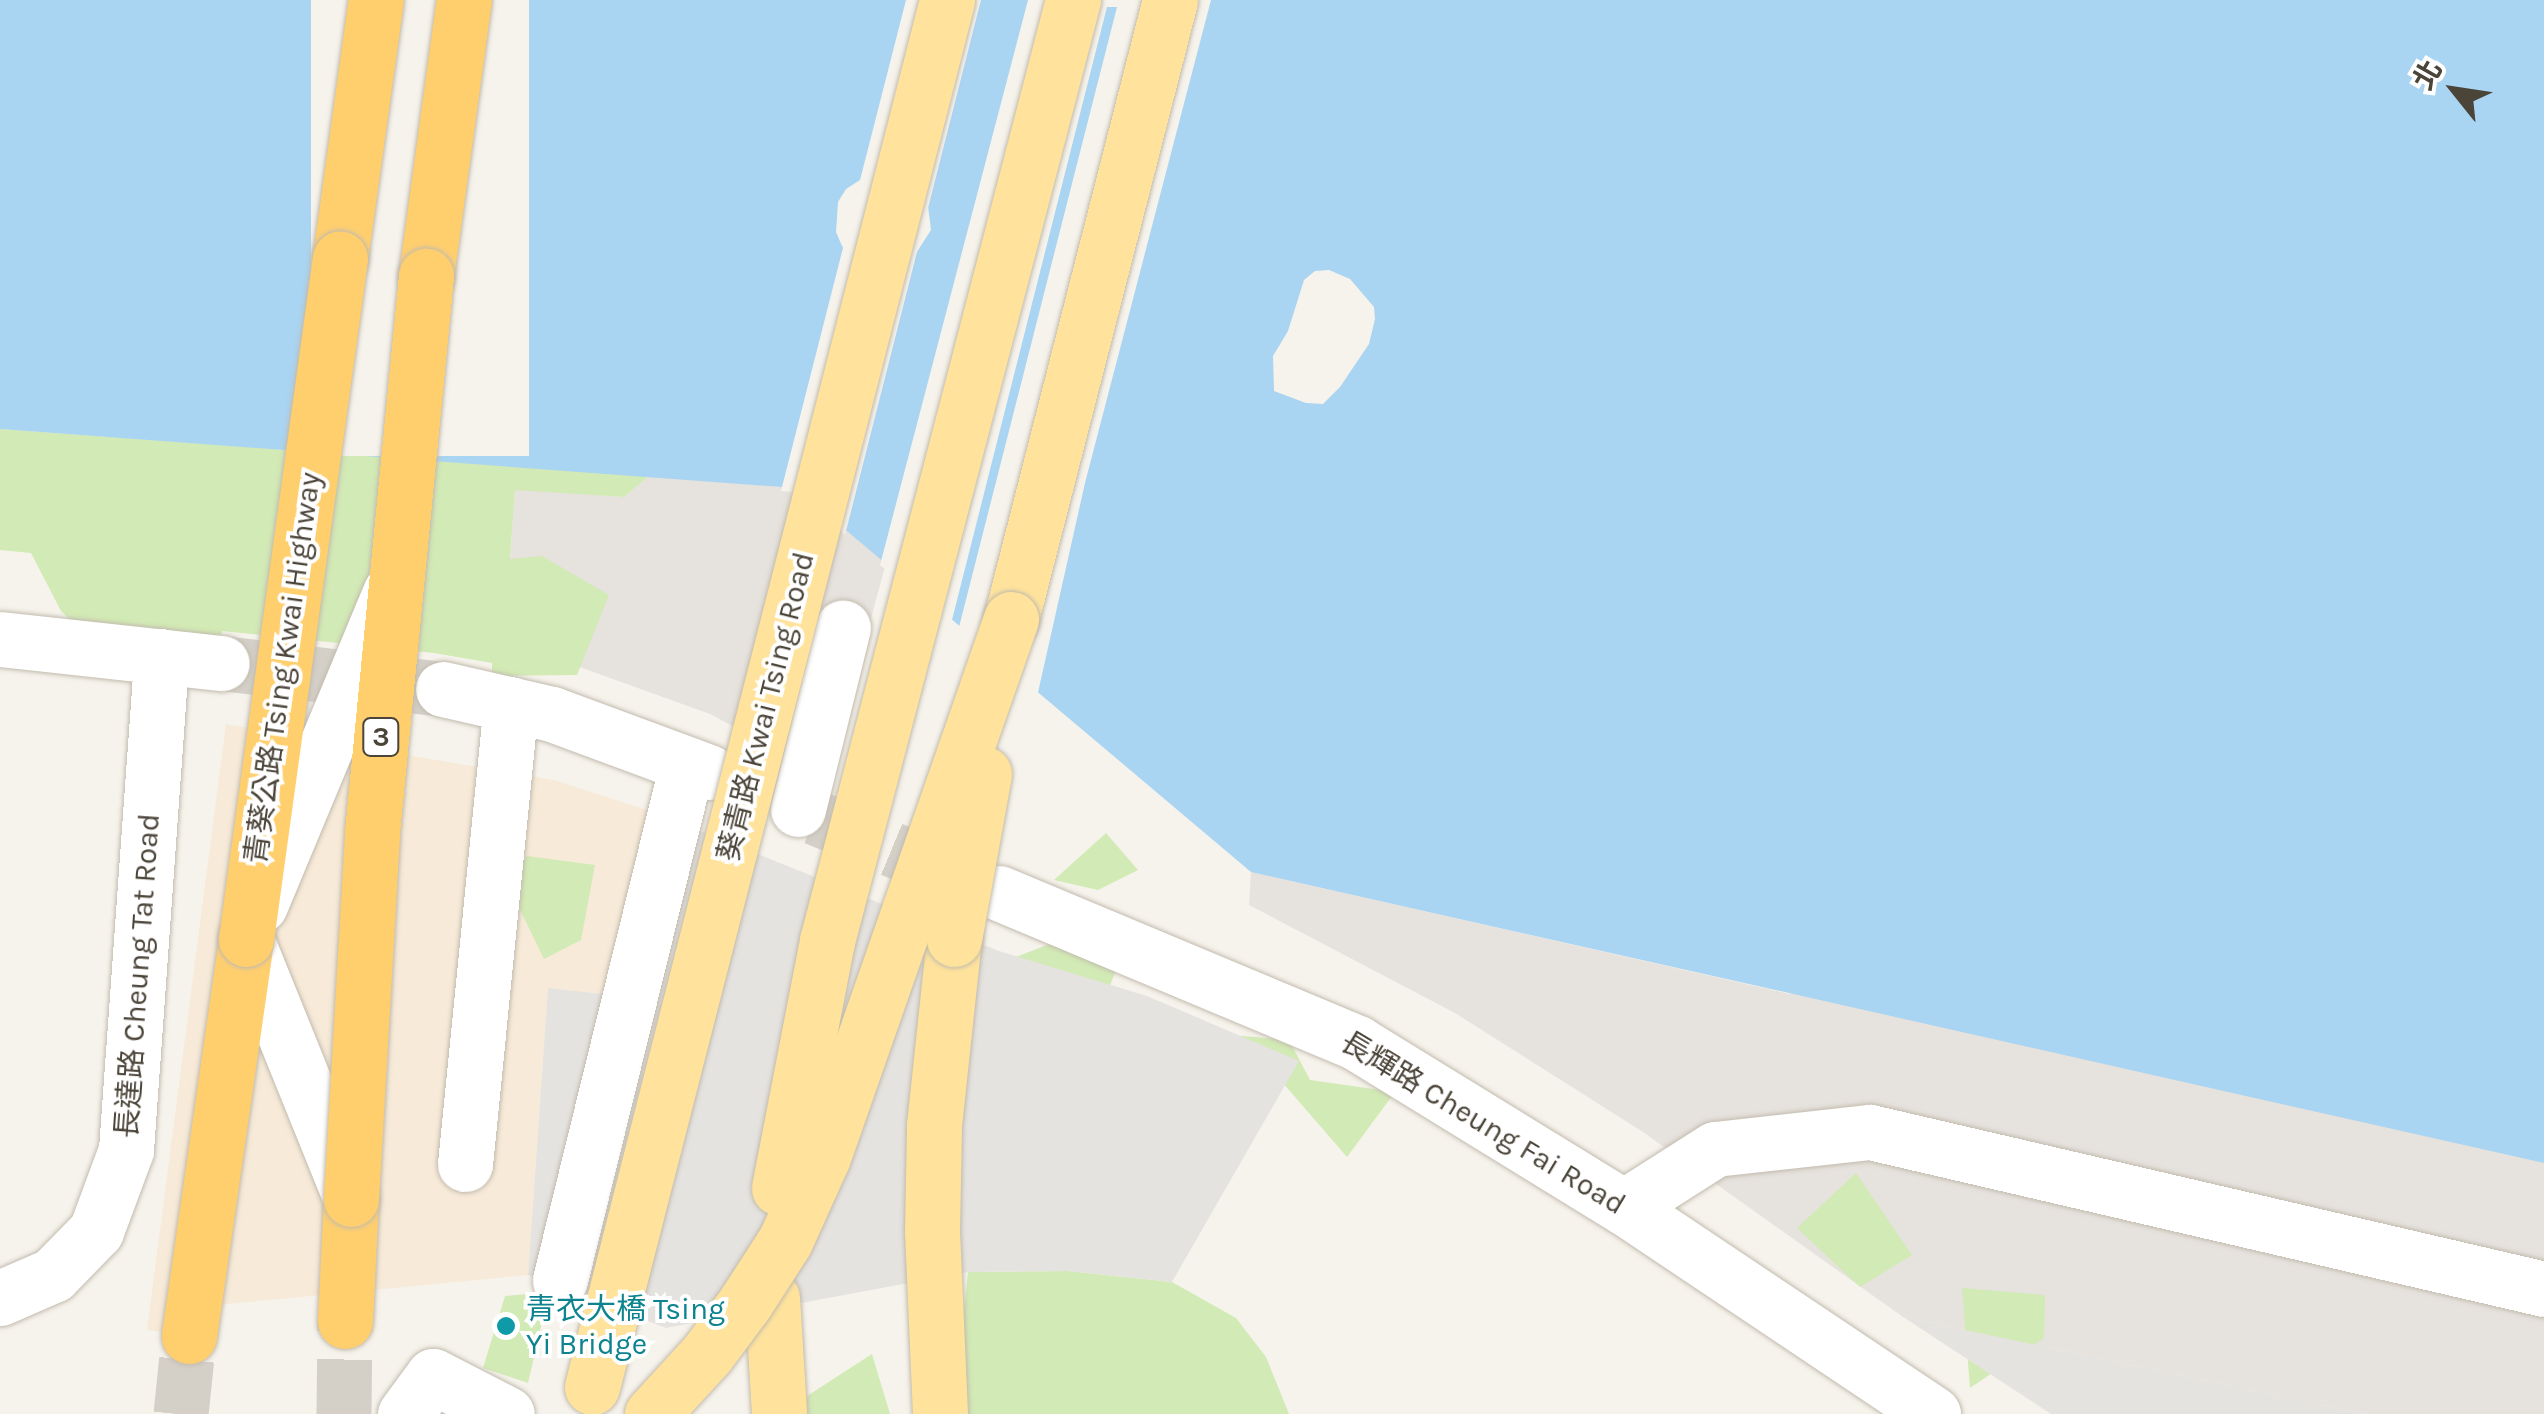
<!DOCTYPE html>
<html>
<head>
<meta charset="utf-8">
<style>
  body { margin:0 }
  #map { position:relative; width:2544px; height:1414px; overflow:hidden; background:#f6f3ec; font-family:Karla,"Noto Sans TC",sans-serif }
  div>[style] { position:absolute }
  .commercial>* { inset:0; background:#f7ead8 }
  .industrial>* { inset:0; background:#e6e2dd }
  .green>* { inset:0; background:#d2eab5 }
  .parking>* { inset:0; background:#e5e3e0 }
  .water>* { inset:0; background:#a9d4f2 }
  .pier>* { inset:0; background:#f6f3ec; transform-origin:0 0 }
  .minor-tunnel>* { height:55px; margin-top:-27.5px; transform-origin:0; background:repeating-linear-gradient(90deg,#d4d0c8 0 55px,transparent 0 83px) }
  .highway-tunnel>* { height:55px; margin-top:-27.5px; transform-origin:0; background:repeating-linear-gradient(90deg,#d4d0c8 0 55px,transparent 0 83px) }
  .roads { filter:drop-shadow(0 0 2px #c2bbae) drop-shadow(0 0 2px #c2bbae) }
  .minor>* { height:55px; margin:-27.5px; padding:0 27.5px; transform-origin:27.5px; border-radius:27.5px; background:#fff }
  .major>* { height:55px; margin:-27.5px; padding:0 27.5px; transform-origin:27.5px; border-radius:27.5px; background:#ffe39c }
  .highway>* { height:55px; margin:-27.5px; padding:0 27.5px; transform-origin:27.5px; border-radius:27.5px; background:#ffcf6e }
  .bridges { filter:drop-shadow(0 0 2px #c2bbae) drop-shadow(0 0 2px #c2bbae) }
  .minor-bridge>* { height:55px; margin:-27.5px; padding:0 27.5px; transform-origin:27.5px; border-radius:27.5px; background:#fff }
  .major-bridge>* { height:55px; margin:-27.5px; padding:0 27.5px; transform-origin:27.5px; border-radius:27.5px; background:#ffe39c }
  .highway-bridge>* { height:55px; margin:-27.5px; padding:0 27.5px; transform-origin:27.5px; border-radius:27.5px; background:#ffcf6e }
  .dots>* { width:28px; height:28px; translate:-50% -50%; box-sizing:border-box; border:5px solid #fff; border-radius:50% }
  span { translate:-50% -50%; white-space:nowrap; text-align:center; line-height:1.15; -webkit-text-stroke:8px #fff; paint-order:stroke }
  .shield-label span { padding:2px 8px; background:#fff; border:2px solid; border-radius:8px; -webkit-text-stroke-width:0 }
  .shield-label { font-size:28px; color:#4b4439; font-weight:700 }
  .street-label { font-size:30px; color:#4b4439 }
  .culture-label { font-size:30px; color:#0d838f }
  .left { translate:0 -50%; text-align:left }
  .north { position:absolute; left:2404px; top:40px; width:100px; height:100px; -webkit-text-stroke:8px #fff; paint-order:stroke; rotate:300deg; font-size:28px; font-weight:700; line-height:40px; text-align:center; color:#4b4439 }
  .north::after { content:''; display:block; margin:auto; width:35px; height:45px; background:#4b4439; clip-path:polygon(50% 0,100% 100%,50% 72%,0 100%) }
</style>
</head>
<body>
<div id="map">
  <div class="commercial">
    <div style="clip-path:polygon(226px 724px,554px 780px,653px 812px,611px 996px,548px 989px,528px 1275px,186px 1308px,173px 1334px,147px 1330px)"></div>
  </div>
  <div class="industrial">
    <div style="clip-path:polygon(2544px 0,2544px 1414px,2367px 1414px,1903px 1317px,1643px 1132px,1455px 1013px,1249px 905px,1251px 872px,1790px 994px)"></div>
    <div style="clip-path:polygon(649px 476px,796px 488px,886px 563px,828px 777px,710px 714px,574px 665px,504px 650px,515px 489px,624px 497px)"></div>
  </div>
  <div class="green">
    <div style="clip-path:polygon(0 429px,649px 476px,624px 497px,515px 490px,510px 559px,542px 556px,609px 595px,577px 675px,492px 676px,492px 663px,434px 653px,222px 631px,209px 688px,135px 682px,61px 611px,31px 553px,0 550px)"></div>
    <div style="clip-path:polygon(1106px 833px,1138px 870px,1098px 890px,1054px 880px)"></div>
    <div style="clip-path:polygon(527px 856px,595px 865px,581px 940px,544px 959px,508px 885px)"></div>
    <div style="clip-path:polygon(1078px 933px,1121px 957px,1101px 1009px,1016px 957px)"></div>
    <div style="clip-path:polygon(1218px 1034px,1289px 1040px,1310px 1080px,1395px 1092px,1347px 1157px,1276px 1075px)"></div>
    <div style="clip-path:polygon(1856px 1173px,1912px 1255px,1860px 1287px,1797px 1228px)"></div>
    <div style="clip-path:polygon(1068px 1271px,1172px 1282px,1236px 1318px,1266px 1357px,1289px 1414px,966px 1414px,960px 1351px,968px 1272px)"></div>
    <div style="clip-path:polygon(1962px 1288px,2045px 1295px,2044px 1338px,1970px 1388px)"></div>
    <div style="clip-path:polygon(549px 1292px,528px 1383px,483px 1368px,505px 1296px)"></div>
    <div style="clip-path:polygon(872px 1354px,890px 1414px,806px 1414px,807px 1396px)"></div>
  </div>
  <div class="parking">
    <div style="clip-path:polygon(653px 812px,999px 951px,1147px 996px,1299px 1061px,1172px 1282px,1068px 1271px,968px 1272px,666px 1328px,528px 1275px,548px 988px,611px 995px)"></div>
    <div style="clip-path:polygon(1903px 1317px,2367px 1414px,2051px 1414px)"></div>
  </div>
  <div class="water">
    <div style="clip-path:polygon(evenodd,0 0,2544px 0,2544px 1163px,1251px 872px,796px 488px,0 429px,0 0,871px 173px,927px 198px,931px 230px,913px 258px,852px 257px,842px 246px,836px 232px,838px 202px,846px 189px,871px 173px,0 0,1329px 270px,1350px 279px,1374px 307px,1375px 319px,1369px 344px,1340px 387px,1323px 404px,1306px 403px,1274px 391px,1273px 356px,1288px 331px,1304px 280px,1315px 271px,1329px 270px)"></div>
  </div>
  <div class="pier">
    <div style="left:311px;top:0;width:218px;height:456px"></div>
    <div style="clip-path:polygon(906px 0,981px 0,926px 216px,922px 200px,886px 176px,859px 184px)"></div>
    <div style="clip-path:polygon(1028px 0,1211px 0,1085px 483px,1037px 697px,958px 631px,1117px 7px,1107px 7px,951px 624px,880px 565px)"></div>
    <div style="clip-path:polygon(845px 240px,856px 254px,910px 254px,919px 244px,845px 535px,794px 492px,781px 491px)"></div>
  </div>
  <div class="minor-tunnel">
    <div style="left:222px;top:663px;width:223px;rotate:6.7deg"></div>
    <div style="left:815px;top:817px;width:167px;rotate:22.6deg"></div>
  </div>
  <div class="highway-tunnel">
    <div style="left:181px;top:1414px;width:78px;rotate:-84.1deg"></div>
    <div style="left:344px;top:1414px;width:93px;rotate:-89.4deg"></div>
  </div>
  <div class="roads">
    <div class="minor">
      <div style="left:0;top:639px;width:223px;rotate:6.2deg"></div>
      <div style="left:443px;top:689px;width:112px;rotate:12.9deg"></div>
      <div style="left:552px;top:714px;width:167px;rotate:20.3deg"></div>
      <div style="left:798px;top:809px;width:187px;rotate:-76.1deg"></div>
      <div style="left:999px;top:893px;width:388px;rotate:22.7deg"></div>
      <div style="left:1357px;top:1043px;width:313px;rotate:31.6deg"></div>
      <div style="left:1624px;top:1207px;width:372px;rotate:33.8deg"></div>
      <div style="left:246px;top:939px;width:280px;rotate:68deg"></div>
      <div style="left:465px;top:1164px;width:462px;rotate:-84.3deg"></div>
      <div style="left:1624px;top:1207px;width:108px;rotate:-32.5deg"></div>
      <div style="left:1715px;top:1149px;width:156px;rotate:-6.3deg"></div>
      <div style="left:1870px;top:1132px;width:692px;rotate:13.11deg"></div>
      <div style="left:560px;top:1280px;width:531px;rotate:-76.17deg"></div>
      <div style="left:0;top:1298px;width:58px;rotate:-23.5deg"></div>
      <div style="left:53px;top:1275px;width:62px;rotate:-45.7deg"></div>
      <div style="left:96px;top:1231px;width:86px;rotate:-69.7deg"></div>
      <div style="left:126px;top:1150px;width:495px;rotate:-85.9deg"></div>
      <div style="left:405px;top:1414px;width:47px;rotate:-53.6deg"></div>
      <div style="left:433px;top:1376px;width:83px;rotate:27.2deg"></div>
    </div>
    <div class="major">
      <div style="left:1011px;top:619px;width:639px;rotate:-75.59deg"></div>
      <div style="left:772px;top:1298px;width:116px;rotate:86.5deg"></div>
      <div style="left:940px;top:1414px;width:182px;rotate:-92.5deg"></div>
      <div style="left:932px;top:1232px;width:107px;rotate:-88.9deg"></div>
      <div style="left:934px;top:1125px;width:187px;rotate:-83.9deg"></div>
    </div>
    <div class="highway">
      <div style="left:340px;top:258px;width:260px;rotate:-82.1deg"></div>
      <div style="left:426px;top:276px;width:279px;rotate:-82.2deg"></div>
      <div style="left:345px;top:1321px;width:122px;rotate:-87.2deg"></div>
      <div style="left:189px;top:1336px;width:401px;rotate:-81.8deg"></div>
    </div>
  </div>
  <div class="bridges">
    <div class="minor-bridge">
      <div style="left:260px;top:905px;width:339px;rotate:-67.4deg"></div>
    </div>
    <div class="major-bridge">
      <div style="left:954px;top:939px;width:168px;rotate:-79.7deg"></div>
      <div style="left:779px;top:1188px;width:252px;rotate:-79deg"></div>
      <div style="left:827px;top:941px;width:973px;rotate:-75.35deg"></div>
      <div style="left:592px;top:1387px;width:1432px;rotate:-75.64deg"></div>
      <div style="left:652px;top:1414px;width:81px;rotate:-47.5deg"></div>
      <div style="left:707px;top:1354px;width:64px;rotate:-53.3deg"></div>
      <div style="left:745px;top:1303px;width:74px;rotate:-57.2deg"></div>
      <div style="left:785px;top:1241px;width:92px;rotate:-65.7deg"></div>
      <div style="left:823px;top:1157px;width:570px;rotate:-70.74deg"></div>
    </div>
    <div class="highway-bridge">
      <div style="left:246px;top:939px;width:687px;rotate:-82.14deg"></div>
      <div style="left:351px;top:1199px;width:368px;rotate:-86.7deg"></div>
      <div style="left:372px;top:832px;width:559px;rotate:-84.45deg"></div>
    </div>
  </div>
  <div class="dots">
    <div style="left:506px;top:1326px;background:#0f9aa8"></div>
  </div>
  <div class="shield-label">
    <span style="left:381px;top:737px">3</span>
  </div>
  <div class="street-label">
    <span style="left:283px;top:668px;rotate:-82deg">青葵公路 Tsing Kwai Highway</span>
    <span style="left:766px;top:707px;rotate:-76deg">葵青路 Kwai Tsing Road</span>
    <span style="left:138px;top:976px;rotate:-86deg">長達路 Cheung Tat Road</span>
    <span style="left:1483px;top:1123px;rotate:31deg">長輝路 Cheung Fai Road</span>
  </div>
  <div class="culture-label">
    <span class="left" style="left:526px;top:1326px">青衣大橋 Tsing<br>Yi Bridge</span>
  </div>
  <div class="north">北</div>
</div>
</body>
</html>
